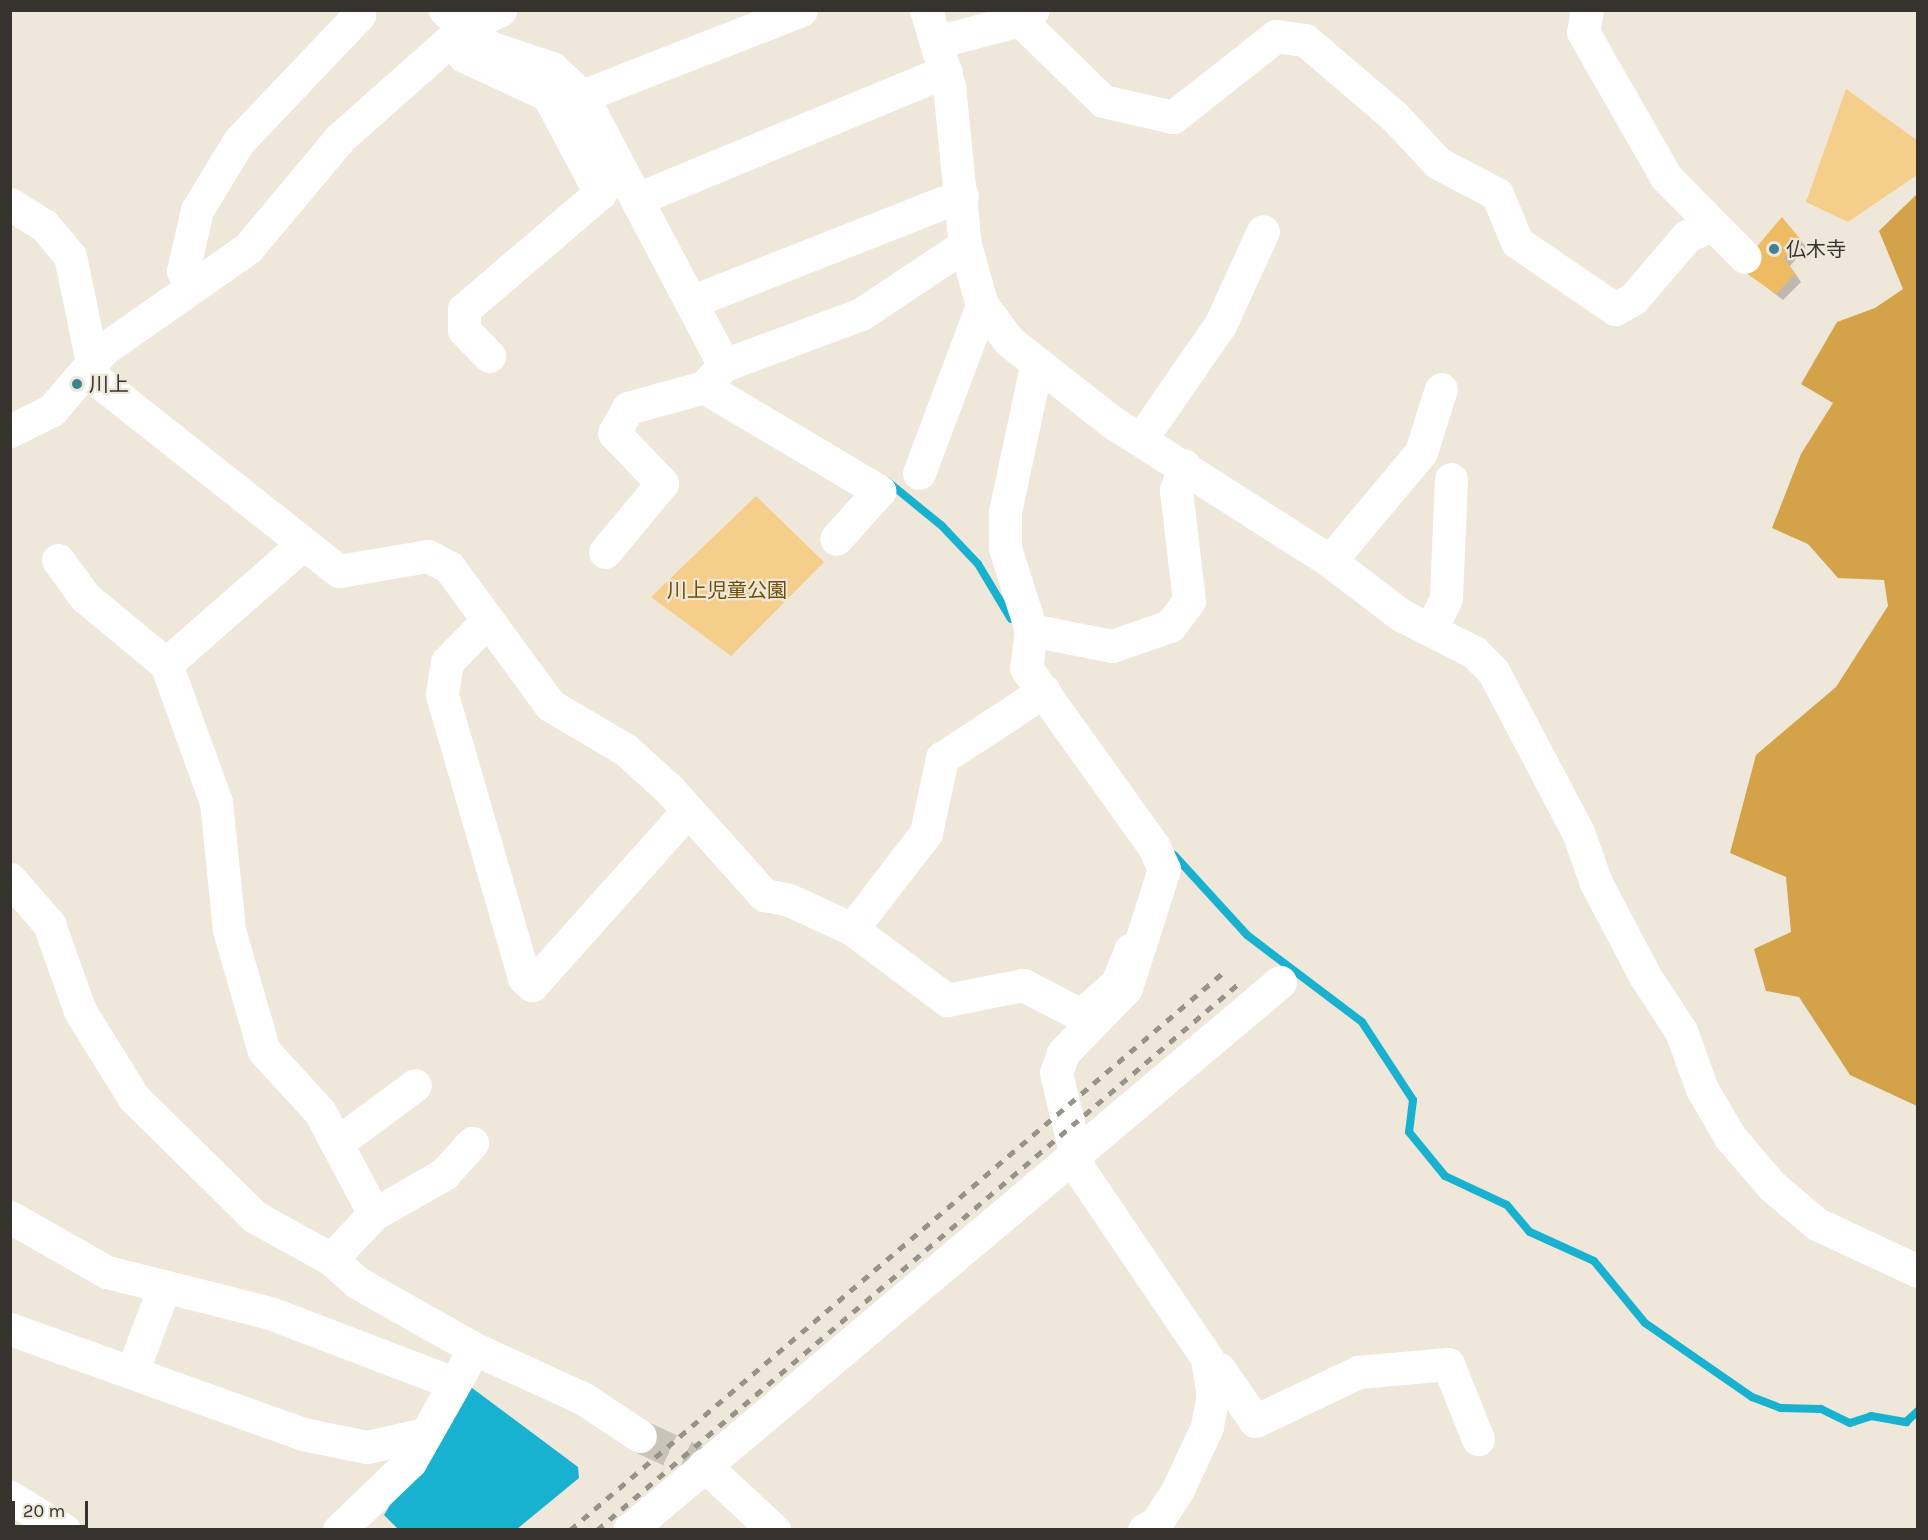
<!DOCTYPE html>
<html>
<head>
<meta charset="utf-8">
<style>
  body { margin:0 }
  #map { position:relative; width:1928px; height:1540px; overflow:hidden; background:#eee7da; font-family:Karla,"Noto Sans JP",sans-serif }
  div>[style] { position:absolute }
  .green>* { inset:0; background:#f6ce8c }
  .forest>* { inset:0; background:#d4a248 }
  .water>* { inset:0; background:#18b2d0 }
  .shadow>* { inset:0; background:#0003 }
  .stream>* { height:8px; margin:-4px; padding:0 4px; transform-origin:4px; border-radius:4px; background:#18b2d0 }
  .building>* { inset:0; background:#eebb63 }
  .minor-tunnel>* { height:33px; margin-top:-16.5px; transform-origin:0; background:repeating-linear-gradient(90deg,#c9c3b8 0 33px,transparent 0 49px) }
  .minor>* { height:33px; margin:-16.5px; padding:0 16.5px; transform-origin:16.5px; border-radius:16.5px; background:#fff }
  .rail>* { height:4.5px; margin-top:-2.25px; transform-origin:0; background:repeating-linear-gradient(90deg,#98938a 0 8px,transparent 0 16px) }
  .dots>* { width:16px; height:16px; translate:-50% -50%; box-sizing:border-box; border:3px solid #eee7da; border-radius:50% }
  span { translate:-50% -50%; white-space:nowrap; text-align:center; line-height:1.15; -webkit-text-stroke:4.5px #eee7da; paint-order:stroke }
  .poi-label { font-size:20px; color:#36332e }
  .left { translate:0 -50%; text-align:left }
  .park-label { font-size:20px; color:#6f4e04 }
  .frame { position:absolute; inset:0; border:12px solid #36332e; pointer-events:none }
  .scale { position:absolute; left:12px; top:1501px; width:76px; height:27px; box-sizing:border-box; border:3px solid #36332e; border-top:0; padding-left:8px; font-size:18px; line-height:21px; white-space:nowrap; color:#36332e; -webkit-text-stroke:4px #eee7da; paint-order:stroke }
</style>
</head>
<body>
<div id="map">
  <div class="green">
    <div style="clip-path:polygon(1846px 89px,1918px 141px,1917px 175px,1848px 222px,1806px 202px)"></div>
    <div style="clip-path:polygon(756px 496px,824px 562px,731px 656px,651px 597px)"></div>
  </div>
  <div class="forest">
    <div style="clip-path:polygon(1917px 194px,1917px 1106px,1850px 1075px,1799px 997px,1766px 991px,1754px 949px,1791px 932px,1786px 877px,1730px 853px,1756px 755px,1836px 687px,1888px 606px,1884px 580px,1838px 578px,1808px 544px,1772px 528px,1801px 454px,1833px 403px,1801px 384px,1837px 322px,1875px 308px,1903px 289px,1879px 231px)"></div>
  </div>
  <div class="water">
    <div style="clip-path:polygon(464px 1382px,578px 1467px,579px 1478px,517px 1529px,398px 1529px,384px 1515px)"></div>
  </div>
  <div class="shadow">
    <div style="clip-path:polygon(1789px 226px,1806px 247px,1790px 266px,1801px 282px,1783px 300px,1741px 268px)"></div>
  </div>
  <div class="stream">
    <div style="left:887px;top:481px;width:71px;rotate:39.3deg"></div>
    <div style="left:942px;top:526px;width:52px;rotate:46.5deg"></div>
    <div style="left:978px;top:564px;width:64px;rotate:59deg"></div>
    <div style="left:1174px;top:855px;width:108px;rotate:47.6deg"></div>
    <div style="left:1247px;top:935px;width:144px;rotate:37.1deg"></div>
    <div style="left:1362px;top:1022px;width:93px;rotate:56.8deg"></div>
    <div style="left:1413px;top:1100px;width:32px;rotate:97deg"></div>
    <div style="left:1409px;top:1132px;width:57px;rotate:50.7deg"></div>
    <div style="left:1445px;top:1176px;width:68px;rotate:25.1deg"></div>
    <div style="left:1507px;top:1205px;width:35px;rotate:50deg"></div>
    <div style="left:1530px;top:1232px;width:70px;rotate:24.4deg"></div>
    <div style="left:1594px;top:1261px;width:80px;rotate:50.6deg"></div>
    <div style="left:1645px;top:1323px;width:130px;rotate:34.7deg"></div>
    <div style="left:1752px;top:1397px;width:31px;rotate:21deg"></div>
    <div style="left:1781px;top:1408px;width:40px;rotate:1.4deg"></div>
    <div style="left:1821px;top:1409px;width:32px;rotate:26deg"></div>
    <div style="left:1850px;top:1423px;width:22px;rotate:-18deg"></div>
    <div style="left:1871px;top:1416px;width:36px;rotate:10deg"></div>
    <div style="left:1906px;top:1422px;width:16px;rotate:-43deg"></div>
  </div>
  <div class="building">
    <div style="clip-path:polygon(1782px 217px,1800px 239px,1784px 258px,1795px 274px,1776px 294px,1739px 268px)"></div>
  </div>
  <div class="minor-tunnel">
    <div style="left:640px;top:1436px;width:70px;rotate:24.4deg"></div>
  </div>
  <div class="minor">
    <div style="left:445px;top:10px;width:57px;rotate:40.1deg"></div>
    <div style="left:489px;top:47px;width:66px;rotate:18.4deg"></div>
    <div style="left:552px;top:68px;width:41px;rotate:43deg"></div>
    <div style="left:582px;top:96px;width:304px;rotate:62.2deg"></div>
    <div style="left:926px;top:10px;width:79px;rotate:73.2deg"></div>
    <div style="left:949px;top:86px;width:160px;rotate:84.3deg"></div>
    <div style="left:965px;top:245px;width:62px;rotate:74.2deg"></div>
    <div style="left:982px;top:305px;width:45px;rotate:53.1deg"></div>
    <div style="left:1009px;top:341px;width:131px;rotate:38.2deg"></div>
    <div style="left:1112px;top:422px;width:259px;rotate:32.5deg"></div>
    <div style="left:1330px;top:561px;width:89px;rotate:37.3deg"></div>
    <div style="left:1401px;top:615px;width:82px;rotate:26.9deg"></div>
    <div style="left:1474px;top:652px;width:27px;rotate:45deg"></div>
    <div style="left:1493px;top:671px;width:182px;rotate:62.2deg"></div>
    <div style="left:1578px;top:832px;width:54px;rotate:70.6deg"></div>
    <div style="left:1596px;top:883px;width:105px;rotate:62.2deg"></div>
    <div style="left:1645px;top:976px;width:66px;rotate:56.8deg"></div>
    <div style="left:1681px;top:1031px;width:62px;rotate:70.1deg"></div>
    <div style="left:1702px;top:1089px;width:56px;rotate:59.7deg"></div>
    <div style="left:1730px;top:1137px;width:65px;rotate:49.4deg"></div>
    <div style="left:1772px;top:1186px;width:59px;rotate:40.2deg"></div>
    <div style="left:1817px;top:1224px;width:111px;rotate:25deg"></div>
    <div style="left:1587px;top:10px;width:22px;rotate:100deg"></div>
    <div style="left:1583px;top:32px;width:167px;rotate:60.2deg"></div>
    <div style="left:1666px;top:177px;width:112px;rotate:45.4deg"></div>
    <div style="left:1020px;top:20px;width:116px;rotate:44.3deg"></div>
    <div style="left:1103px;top:101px;width:72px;rotate:12.9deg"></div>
    <div style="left:1173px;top:117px;width:131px;rotate:-38.2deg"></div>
    <div style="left:1276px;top:36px;width:29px;rotate:8deg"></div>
    <div style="left:1305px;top:40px;width:118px;rotate:40.5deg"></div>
    <div style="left:1395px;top:117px;width:63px;rotate:46.9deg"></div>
    <div style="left:1438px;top:163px;width:67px;rotate:27.7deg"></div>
    <div style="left:1497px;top:194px;width:52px;rotate:67.4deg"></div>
    <div style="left:1517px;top:242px;width:119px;rotate:34.4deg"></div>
    <div style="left:1615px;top:309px;width:21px;rotate:-29deg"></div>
    <div style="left:1633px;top:299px;width:83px;rotate:-49.4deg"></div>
    <div style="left:1687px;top:236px;width:27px;rotate:-24deg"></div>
    <div style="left:466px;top:26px;width:30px;rotate:94deg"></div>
    <div style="left:464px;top:56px;width:93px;rotate:24.9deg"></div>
    <div style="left:548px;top:95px;width:111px;rotate:62deg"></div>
    <div style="left:600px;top:193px;width:179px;rotate:139.5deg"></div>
    <div style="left:464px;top:309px;width:21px;rotate:90deg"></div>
    <div style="left:464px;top:330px;width:36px;rotate:46deg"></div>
    <div style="left:936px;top:42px;width:87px;rotate:-14.7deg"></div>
    <div style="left:1020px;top:20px;width:16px;rotate:-38deg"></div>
    <div style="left:582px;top:96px;width:235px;rotate:-21.4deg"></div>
    <div style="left:637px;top:199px;width:334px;rotate:-22.5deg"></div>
    <div style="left:10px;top:204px;width:40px;rotate:32deg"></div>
    <div style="left:44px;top:225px;width:40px;rotate:50deg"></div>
    <div style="left:70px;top:256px;width:108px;rotate:78.3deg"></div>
    <div style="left:196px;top:282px;width:17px;rotate:-140deg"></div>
    <div style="left:183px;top:271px;width:63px;rotate:-77.1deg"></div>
    <div style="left:197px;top:210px;width:81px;rotate:-58.7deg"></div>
    <div style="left:239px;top:141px;width:174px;rotate:-46.4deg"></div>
    <div style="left:693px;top:301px;width:289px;rotate:-21.5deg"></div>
    <div style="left:1036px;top:366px;width:149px;rotate:102deg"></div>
    <div style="left:1005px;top:512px;width:36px;rotate:90deg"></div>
    <div style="left:1005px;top:548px;width:86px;rotate:72.4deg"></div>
    <div style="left:1031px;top:630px;width:38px;rotate:97deg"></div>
    <div style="left:1026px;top:668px;width:220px;rotate:54.4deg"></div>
    <div style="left:1154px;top:847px;width:24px;rotate:66deg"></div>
    <div style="left:1164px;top:869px;width:125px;rotate:107.7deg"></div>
    <div style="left:1126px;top:988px;width:91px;rotate:134.1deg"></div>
    <div style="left:1063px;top:1053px;width:21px;rotate:109deg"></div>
    <div style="left:1056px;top:1073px;width:99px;rotate:76.5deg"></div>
    <div style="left:1079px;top:1169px;width:228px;rotate:55.9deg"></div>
    <div style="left:1207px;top:1358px;width:37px;rotate:81deg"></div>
    <div style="left:1213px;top:1395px;width:33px;rotate:101deg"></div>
    <div style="left:1207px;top:1427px;width:71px;rotate:115.1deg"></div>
    <div style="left:1177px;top:1491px;width:38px;rotate:123deg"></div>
    <div style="left:1156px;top:1523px;width:14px;rotate:150deg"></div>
    <div style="left:88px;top:373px;width:320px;rotate:38.3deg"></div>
    <div style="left:339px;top:571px;width:90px;rotate:-9.6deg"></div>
    <div style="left:428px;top:556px;width:24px;rotate:28deg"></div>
    <div style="left:449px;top:567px;width:171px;rotate:53.8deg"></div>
    <div style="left:550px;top:705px;width:88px;rotate:30.6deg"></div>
    <div style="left:626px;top:750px;width:58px;rotate:42.2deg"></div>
    <div style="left:669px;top:789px;width:142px;rotate:48.1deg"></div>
    <div style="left:764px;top:895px;width:25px;rotate:11deg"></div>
    <div style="left:789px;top:900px;width:69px;rotate:24.7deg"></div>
    <div style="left:852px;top:929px;width:119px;rotate:36.8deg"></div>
    <div style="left:947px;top:1000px;width:77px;rotate:-11.2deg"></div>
    <div style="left:1023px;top:985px;width:65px;rotate:27.3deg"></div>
    <div style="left:1081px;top:1015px;width:48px;rotate:-41.6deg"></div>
    <div style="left:1117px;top:983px;width:35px;rotate:-68deg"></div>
    <div style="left:1130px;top:950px;width:8px;rotate:-7deg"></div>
    <div style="left:704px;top:387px;width:204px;rotate:30.7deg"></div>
    <div style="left:879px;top:491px;width:64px;rotate:131.9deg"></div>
    <div style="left:10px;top:431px;width:47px;rotate:-26.6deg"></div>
    <div style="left:52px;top:410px;width:80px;rotate:-49.6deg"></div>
    <div style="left:104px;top:349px;width:176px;rotate:-35deg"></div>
    <div style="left:248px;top:248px;width:143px;rotate:-50.1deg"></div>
    <div style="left:340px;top:138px;width:169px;rotate:-41.6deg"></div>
    <div style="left:466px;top:26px;width:38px;rotate:-25deg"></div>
    <div style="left:1141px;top:439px;width:139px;rotate:-55.3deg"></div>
    <div style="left:1220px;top:325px;width:103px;rotate:-65.4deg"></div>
    <div style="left:919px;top:473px;width:179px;rotate:-69.4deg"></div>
    <div style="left:605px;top:552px;width:89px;rotate:-50.4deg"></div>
    <div style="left:662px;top:483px;width:69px;rotate:-133.8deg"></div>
    <div style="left:614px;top:433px;width:29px;rotate:-61deg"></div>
    <div style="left:628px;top:408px;width:79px;rotate:-15.4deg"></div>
    <div style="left:704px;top:387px;width:30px;rotate:-48deg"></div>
    <div style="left:724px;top:365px;width:146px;rotate:-20.4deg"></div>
    <div style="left:861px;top:314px;width:125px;rotate:-33.6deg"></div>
    <div style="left:58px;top:560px;width:46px;rotate:53.9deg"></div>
    <div style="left:85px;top:597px;width:105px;rotate:39.6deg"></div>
    <div style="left:166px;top:664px;width:147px;rotate:70.1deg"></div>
    <div style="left:216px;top:802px;width:129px;rotate:84.2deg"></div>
    <div style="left:229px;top:930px;width:126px;rotate:73.9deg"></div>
    <div style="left:264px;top:1051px;width:83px;rotate:47.4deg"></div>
    <div style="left:320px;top:1112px;width:115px;rotate:62.1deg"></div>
    <div style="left:1330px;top:561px;width:142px;rotate:-50.1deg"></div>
    <div style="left:1421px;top:452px;width:66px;rotate:-72.4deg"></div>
    <div style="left:487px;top:621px;width:57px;rotate:134.3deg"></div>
    <div style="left:447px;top:662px;width:33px;rotate:99deg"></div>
    <div style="left:442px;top:695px;width:295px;rotate:73.8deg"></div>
    <div style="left:524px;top:978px;width:11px;rotate:41deg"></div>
    <div style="left:532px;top:985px;width:231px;rotate:-48.2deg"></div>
    <div style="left:1431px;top:629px;width:34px;rotate:-64deg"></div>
    <div style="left:1446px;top:598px;width:119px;rotate:-87.6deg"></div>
    <div style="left:1031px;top:630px;width:83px;rotate:11.2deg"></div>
    <div style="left:1112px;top:646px;width:61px;rotate:-19deg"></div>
    <div style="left:1170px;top:626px;width:31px;rotate:-53deg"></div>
    <div style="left:1189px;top:601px;width:112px;rotate:-96.7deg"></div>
    <div style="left:1176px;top:490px;width:26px;rotate:-72deg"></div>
    <div style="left:166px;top:664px;width:179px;rotate:-41.2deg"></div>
    <div style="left:10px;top:879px;width:60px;rotate:49.1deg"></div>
    <div style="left:49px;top:924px;width:92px;rotate:70.4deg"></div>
    <div style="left:80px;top:1011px;width:102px;rotate:58.2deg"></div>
    <div style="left:134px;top:1098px;width:170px;rotate:44.5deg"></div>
    <div style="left:255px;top:1217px;width:87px;rotate:28.9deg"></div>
    <div style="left:331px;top:1259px;width:36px;rotate:42deg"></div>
    <div style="left:358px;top:1283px;width:137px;rotate:29.4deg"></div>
    <div style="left:477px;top:1350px;width:118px;rotate:24.6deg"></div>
    <div style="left:584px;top:1399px;width:67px;rotate:33.5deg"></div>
    <div style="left:852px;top:929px;width:121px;rotate:-52.4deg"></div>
    <div style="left:926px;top:833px;width:77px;rotate:-78deg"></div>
    <div style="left:942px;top:758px;width:122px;rotate:-33.3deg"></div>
    <div style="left:337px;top:1143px;width:97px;rotate:-36.6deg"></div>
    <div style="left:10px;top:1217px;width:112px;rotate:29.6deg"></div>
    <div style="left:107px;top:1272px;width:168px;rotate:14.1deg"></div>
    <div style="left:270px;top:1313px;width:194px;rotate:20.9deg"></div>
    <div style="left:331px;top:1259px;width:62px;rotate:-46.3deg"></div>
    <div style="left:374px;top:1214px;width:81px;rotate:-29.7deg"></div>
    <div style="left:444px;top:1174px;width:42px;rotate:-47.9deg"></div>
    <div style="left:10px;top:1329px;width:311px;rotate:19.7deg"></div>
    <div style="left:303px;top:1434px;width:65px;rotate:11.5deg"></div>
    <div style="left:367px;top:1447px;width:58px;rotate:-12.8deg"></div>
    <div style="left:1208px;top:1366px;width:11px;rotate:15deg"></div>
    <div style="left:1219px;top:1369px;width:63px;rotate:55.3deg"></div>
    <div style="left:1255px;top:1421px;width:114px;rotate:-25.4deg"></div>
    <div style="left:1358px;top:1372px;width:90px;rotate:-5.1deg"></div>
    <div style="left:1448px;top:1364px;width:81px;rotate:68.2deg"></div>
    <div style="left:132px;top:1372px;width:88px;rotate:-69.3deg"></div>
    <div style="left:704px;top:1465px;width:96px;rotate:42.9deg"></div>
    <div style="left:10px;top:1497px;width:63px;rotate:31.4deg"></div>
    <div style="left:339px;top:1530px;width:98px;rotate:-43.8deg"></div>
    <div style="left:410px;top:1462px;width:112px;rotate:-60.4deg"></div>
    <div style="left:629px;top:1530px;width:851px;rotate:-40.09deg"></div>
  </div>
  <div class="rail">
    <div style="left:570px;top:1530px;width:861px;rotate:-40.48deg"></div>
    <div style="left:597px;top:1530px;width:841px;rotate:-40.42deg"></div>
  </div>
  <div class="dots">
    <div style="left:1774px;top:249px;background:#3f8292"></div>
    <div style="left:77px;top:384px;background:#3f8292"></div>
  </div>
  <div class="poi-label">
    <span class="left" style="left:1786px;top:249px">仏木寺</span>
    <span class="left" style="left:89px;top:384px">川上</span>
  </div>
  <div class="park-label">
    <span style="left:727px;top:590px">川上児童公園</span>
  </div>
  <div class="frame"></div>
  <div class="scale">20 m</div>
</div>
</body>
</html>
